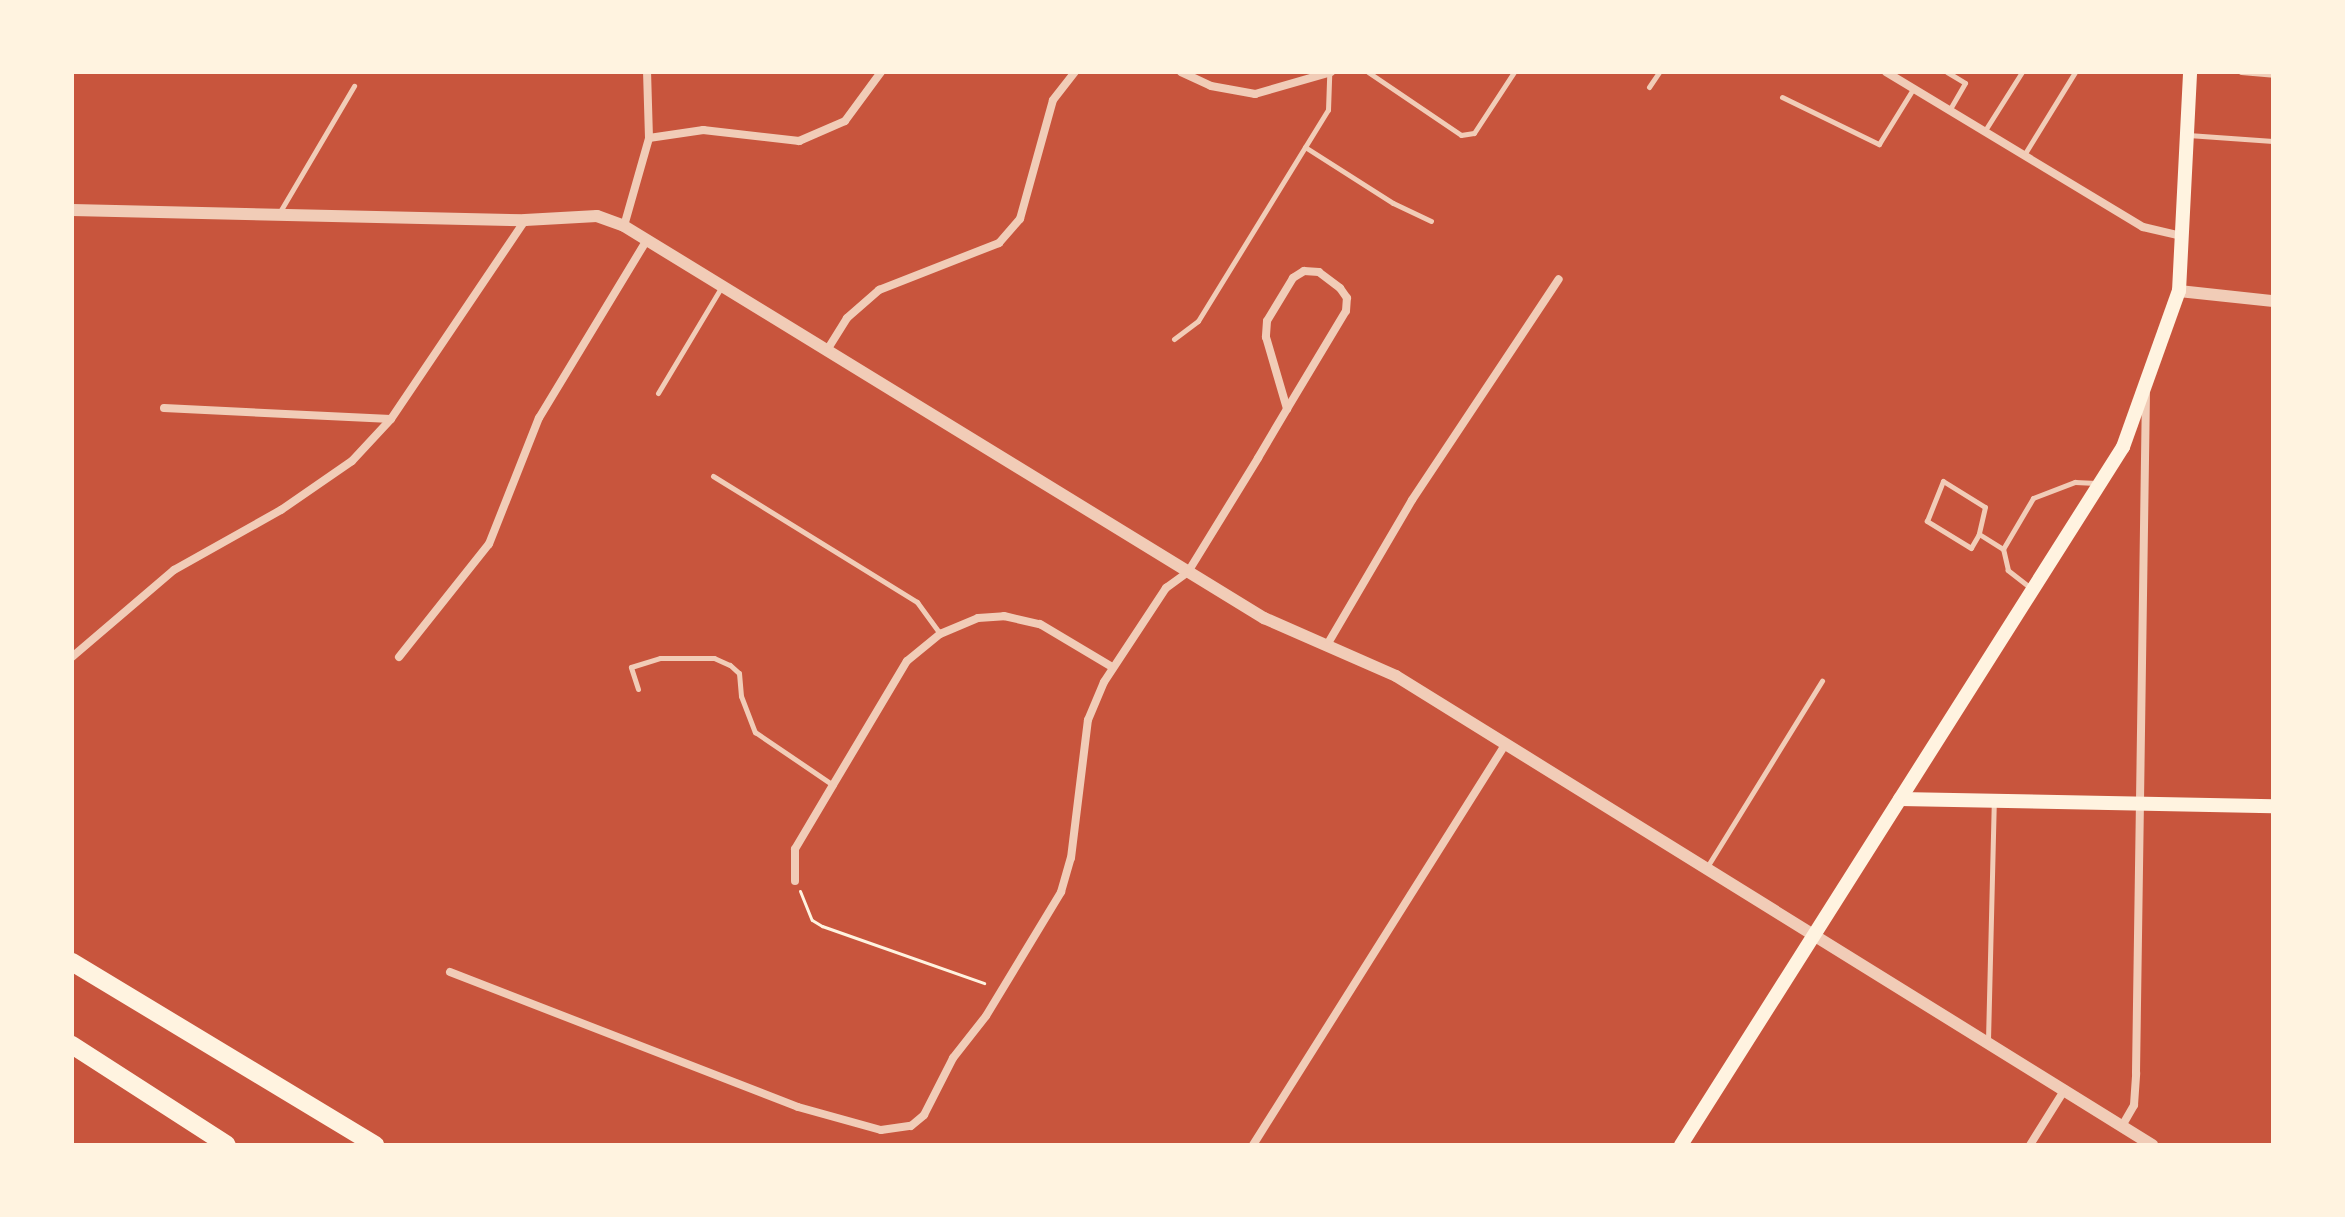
<!DOCTYPE html>
<html>
<head>
<meta charset="utf-8">
<style>
  body { margin:0 }
  #map { position:relative; width:2345px; height:1217px; overflow:hidden; background:#c8553d; font-family:"Work Sans",sans-serif }
  div>[style] { position:absolute }
  .path>* { height:3px; margin:-1.5px; padding:0 1.5px; transform-origin:1.5px; border-radius:1.5px; background:#fff3e0 }
  .service>* { height:5px; margin:-2.5px; padding:0 2.5px; transform-origin:2.5px; border-radius:2.5px; background:#f1ccb7 }
  .minor>* { height:8px; margin:-4px; padding:0 4px; transform-origin:4px; border-radius:4px; background:#f1ccb7 }
  .tertiary>* { height:12px; margin:-6px; padding:0 6px; transform-origin:6px; border-radius:6px; background:#f1ccb7 }
  .secondary>* { height:14px; margin:-7px; padding:0 7px; transform-origin:7px; border-radius:7px; background:#fff3e0 }
  .motorway>* { height:18px; margin:-9px; padding:0 9px; transform-origin:9px; border-radius:9px; background:#fff3e0 }
  span { translate:-50% -50%; white-space:nowrap; text-align:center; line-height:1.15; -webkit-text-stroke:8px #fff3e0; paint-order:stroke }
  .frame { position:absolute; inset:0; border:74px solid #fff3e0; pointer-events:none }
</style>
</head>
<body>
<div id="map">
  <div class="path">
    <div style="left:800px;top:891px;width:31px;rotate:68deg"></div>
    <div style="left:812px;top:920px;width:12px;rotate:31deg"></div>
    <div style="left:822px;top:926px;width:172px;rotate:19.4deg"></div>
  </div>
  <div class="service">
    <div style="left:1368px;top:72px;width:112px;rotate:34.1deg"></div>
    <div style="left:1461px;top:135px;width:13px;rotate:-9deg"></div>
    <div style="left:1474px;top:133px;width:73px;rotate:-56.7deg"></div>
    <div style="left:1947px;top:72px;width:21px;rotate:31deg"></div>
    <div style="left:1965px;top:83px;width:30px;rotate:120deg"></div>
    <div style="left:2241px;top:72px;width:32px;rotate:5deg"></div>
    <div style="left:1649px;top:87px;width:18px;rotate:-56deg"></div>
    <div style="left:1782px;top:97px;width:108px;rotate:25.9deg"></div>
    <div style="left:1879px;top:144px;width:65px;rotate:-58.3deg"></div>
    <div style="left:1984px;top:132px;width:71px;rotate:-57.7deg"></div>
    <div style="left:2188px;top:135px;width:85px;rotate:4deg"></div>
    <div style="left:1305px;top:147px;width:104px;rotate:32.5deg"></div>
    <div style="left:1393px;top:203px;width:42px;rotate:25.3deg"></div>
    <div style="left:2024px;top:155px;width:97px;rotate:-58.4deg"></div>
    <div style="left:278px;top:215px;width:150px;rotate:-59.5deg"></div>
    <div style="left:1174px;top:339px;width:30px;rotate:-37deg"></div>
    <div style="left:1198px;top:321px;width:248px;rotate:-58.4deg"></div>
    <div style="left:1328px;top:110px;width:37px;rotate:-88deg"></div>
    <div style="left:658px;top:393px;width:125px;rotate:-59.1deg"></div>
    <div style="left:713px;top:476px;width:240px;rotate:31.7deg"></div>
    <div style="left:917px;top:602px;width:39px;rotate:54deg"></div>
    <div style="left:1979px;top:534px;width:16px;rotate:120deg"></div>
    <div style="left:1971px;top:548px;width:52px;rotate:-148.5deg"></div>
    <div style="left:1927px;top:521px;width:43px;rotate:-68.2deg"></div>
    <div style="left:1943px;top:481px;width:49px;rotate:31.8deg"></div>
    <div style="left:1985px;top:507px;width:28px;rotate:103deg"></div>
    <div style="left:1979px;top:534px;width:28px;rotate:32deg"></div>
    <div style="left:2032px;top:589px;width:31px;rotate:-142deg"></div>
    <div style="left:2008px;top:570px;width:22px;rotate:-103deg"></div>
    <div style="left:2003px;top:549px;width:59px;rotate:-59.5deg"></div>
    <div style="left:2033px;top:498px;width:45px;rotate:-20.9deg"></div>
    <div style="left:2075px;top:482px;width:21px;rotate:3deg"></div>
    <div style="left:638px;top:689px;width:23px;rotate:-108deg"></div>
    <div style="left:631px;top:667px;width:30px;rotate:-17deg"></div>
    <div style="left:660px;top:658px;width:54px"></div>
    <div style="left:714px;top:658px;width:17px;rotate:24deg"></div>
    <div style="left:730px;top:665px;width:12px;rotate:42deg"></div>
    <div style="left:739px;top:673px;width:23px;rotate:85deg"></div>
    <div style="left:741px;top:696px;width:39px;rotate:69deg"></div>
    <div style="left:755px;top:732px;width:94px;rotate:34.2deg"></div>
    <div style="left:1707px;top:867px;width:219px;rotate:-58.3deg"></div>
    <div style="left:1988px;top:1040px;width:238px;rotate:-88.6deg"></div>
  </div>
  <div class="minor">
    <div style="left:1181px;top:72px;width:33px;rotate:25deg"></div>
    <div style="left:1211px;top:86px;width:45px;rotate:10.3deg"></div>
    <div style="left:1255px;top:94px;width:79px;rotate:-16.1deg"></div>
    <div style="left:1886px;top:72px;width:300px;rotate:31.1deg"></div>
    <div style="left:2143px;top:227px;width:39px;rotate:13deg"></div>
    <div style="left:649px;top:138px;width:55px;rotate:-8.4deg"></div>
    <div style="left:703px;top:130px;width:97px;rotate:6.5deg"></div>
    <div style="left:799px;top:141px;width:50px;rotate:-23.5deg"></div>
    <div style="left:845px;top:121px;width:61px;rotate:-53.7deg"></div>
    <div style="left:624px;top:226px;width:91px;rotate:-74.1deg"></div>
    <div style="left:649px;top:138px;width:66px;rotate:-91.7deg"></div>
    <div style="left:829px;top:347px;width:34px;rotate:-58deg"></div>
    <div style="left:847px;top:318px;width:43px;rotate:-41.2deg"></div>
    <div style="left:879px;top:290px;width:129px;rotate:-21.4deg"></div>
    <div style="left:999px;top:243px;width:32px;rotate:-49deg"></div>
    <div style="left:1020px;top:219px;width:123px;rotate:-74.5deg"></div>
    <div style="left:1053px;top:100px;width:36px;rotate:-52deg"></div>
    <div style="left:164px;top:408px;width:227px;rotate:2.8deg"></div>
    <div style="left:1327px;top:645px;width:168px;rotate:-59.6deg"></div>
    <div style="left:1412px;top:500px;width:265px;rotate:-56.4deg"></div>
    <div style="left:72px;top:657px;width:134px;rotate:-40.5deg"></div>
    <div style="left:174px;top:570px;width:123px;rotate:-29.3deg"></div>
    <div style="left:281px;top:510px;width:86px;rotate:-34.6deg"></div>
    <div style="left:352px;top:461px;width:57px;rotate:-47.1deg"></div>
    <div style="left:391px;top:419px;width:240px;rotate:-56deg"></div>
    <div style="left:399px;top:657px;width:144px;rotate:-51.5deg"></div>
    <div style="left:489px;top:544px;width:136px;rotate:-68.4deg"></div>
    <div style="left:539px;top:418px;width:208px;rotate:-58.8deg"></div>
    <div style="left:795px;top:881px;width:32px;rotate:-90deg"></div>
    <div style="left:795px;top:849px;width:74px;rotate:-59.3deg"></div>
    <div style="left:833px;top:785px;width:144px;rotate:-59.2deg"></div>
    <div style="left:907px;top:661px;width:43px;rotate:-39.3deg"></div>
    <div style="left:940px;top:634px;width:41px;rotate:-22.8deg"></div>
    <div style="left:978px;top:618px;width:26px;rotate:-4deg"></div>
    <div style="left:1004px;top:616px;width:37px;rotate:13deg"></div>
    <div style="left:1040px;top:624px;width:84px;rotate:30.8deg"></div>
    <div style="left:450px;top:972px;width:373px;rotate:21.2deg"></div>
    <div style="left:798px;top:1107px;width:86px;rotate:15.5deg"></div>
    <div style="left:881px;top:1130px;width:30px;rotate:-8deg"></div>
    <div style="left:911px;top:1126px;width:17px;rotate:-40deg"></div>
    <div style="left:924px;top:1115px;width:64px;rotate:-63deg"></div>
    <div style="left:953px;top:1058px;width:53px;rotate:-51.8deg"></div>
    <div style="left:986px;top:1016px;width:145px;rotate:-58.8deg"></div>
    <div style="left:1061px;top:892px;width:35px;rotate:-74deg"></div>
    <div style="left:1071px;top:858px;width:139px;rotate:-83deg"></div>
    <div style="left:1088px;top:720px;width:41px;rotate:-67.2deg"></div>
    <div style="left:1104px;top:682px;width:113px;rotate:-56.6deg"></div>
    <div style="left:1166px;top:588px;width:27px;rotate:-36deg"></div>
    <div style="left:1188px;top:572px;width:134px;rotate:-58.4deg"></div>
    <div style="left:1258px;top:458px;width:57px;rotate:-59.4deg"></div>
    <div style="left:1287px;top:409px;width:114px;rotate:-59deg"></div>
    <div style="left:1346px;top:311px;width:13px;rotate:-86deg"></div>
    <div style="left:1347px;top:298px;width:12px;rotate:-125deg"></div>
    <div style="left:1340px;top:288px;width:26px;rotate:-143deg"></div>
    <div style="left:1319px;top:272px;width:15px;rotate:-176deg"></div>
    <div style="left:1304px;top:271px;width:13px;rotate:148deg"></div>
    <div style="left:1293px;top:278px;width:50px;rotate:121.2deg"></div>
    <div style="left:1267px;top:321px;width:16px;rotate:94deg"></div>
    <div style="left:1266px;top:337px;width:75px;rotate:73.7deg"></div>
    <div style="left:2122px;top:1126px;width:24px;rotate:-60deg"></div>
    <div style="left:2134px;top:1105px;width:32px;rotate:-86deg"></div>
    <div style="left:2136px;top:1073px;width:679px;rotate:-89.16deg"></div>
    <div style="left:1253px;top:1145px;width:475px;rotate:-57.8deg"></div>
    <div style="left:2030px;top:1145px;width:66px;rotate:-58deg"></div>
  </div>
  <div class="tertiary">
    <div style="left:72px;top:210px;width:453px;rotate:1.3deg"></div>
    <div style="left:525px;top:220px;width:72px;rotate:-3.2deg"></div>
    <div style="left:597px;top:216px;width:29px;rotate:20deg"></div>
    <div style="left:624px;top:226px;width:751px;rotate:31.49deg"></div>
    <div style="left:1264px;top:618px;width:144px;rotate:23.7deg"></div>
    <div style="left:1396px;top:676px;width:890px;rotate:31.81deg"></div>
    <div style="left:2179px;top:291px;width:95px;rotate:6.1deg"></div>
  </div>
  <div class="secondary">
    <div style="left:1900px;top:799px;width:373px;rotate:1.1deg"></div>
    <div style="left:1681px;top:1145px;width:826px;rotate:-57.66deg"></div>
    <div style="left:2123px;top:447px;width:166px;rotate:-70.3deg"></div>
    <div style="left:2179px;top:291px;width:219px;rotate:-87.1deg"></div>
  </div>
  <div class="motorway">
    <div style="left:72px;top:962px;width:354px;rotate:31.1deg"></div>
    <div style="left:72px;top:1045px;width:184px;rotate:32.8deg"></div>
  </div>
  <div class="frame"></div>
</div>
</body>
</html>
